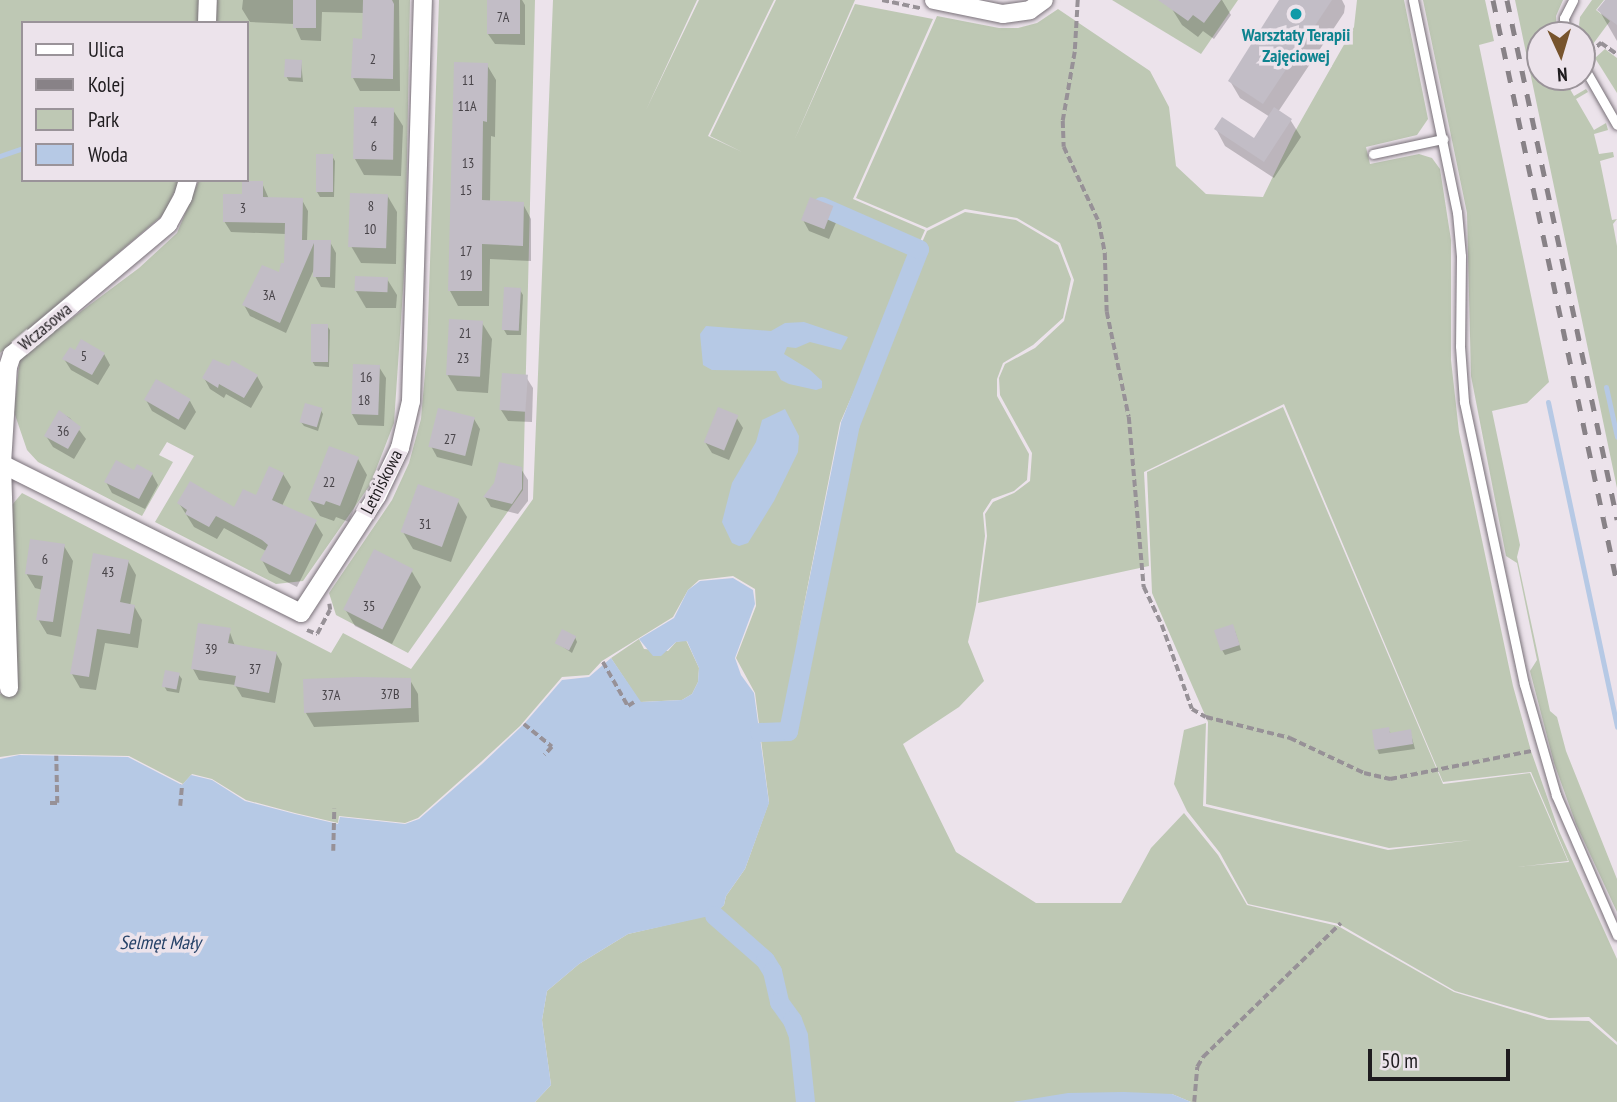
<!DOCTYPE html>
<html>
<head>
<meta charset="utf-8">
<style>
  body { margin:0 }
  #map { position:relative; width:1617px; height:1102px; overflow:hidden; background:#ece3eb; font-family:"PT Sans Narrow",sans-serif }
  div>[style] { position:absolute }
  .green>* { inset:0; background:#bec8b4 }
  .water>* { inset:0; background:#b6c9e5 }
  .shadow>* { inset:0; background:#0003 }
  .stream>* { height:5px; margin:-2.5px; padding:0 2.5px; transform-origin:2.5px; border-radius:2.5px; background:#b6c9e5 }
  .canal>* { height:19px; margin:-9.5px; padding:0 9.5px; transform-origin:9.5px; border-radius:9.5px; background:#b6c9e5 }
  .building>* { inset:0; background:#c2bdc6; transform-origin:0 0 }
  .path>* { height:3.5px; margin-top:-1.75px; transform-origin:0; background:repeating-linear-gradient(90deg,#979197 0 7px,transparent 0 10.5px) }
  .roads { filter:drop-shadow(0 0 2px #787178) drop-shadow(0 0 2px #787178) }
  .service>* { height:9px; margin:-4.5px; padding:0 4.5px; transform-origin:4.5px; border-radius:4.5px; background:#fff }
  .minor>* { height:18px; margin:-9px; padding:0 9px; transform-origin:9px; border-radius:9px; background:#fff }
  .rail>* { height:5px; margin-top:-2.5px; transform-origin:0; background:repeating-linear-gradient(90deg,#888287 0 12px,transparent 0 24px) }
  .dots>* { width:19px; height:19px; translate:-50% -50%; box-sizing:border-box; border:4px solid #ece3eb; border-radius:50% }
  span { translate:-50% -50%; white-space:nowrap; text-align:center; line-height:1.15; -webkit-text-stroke:7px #ece3eb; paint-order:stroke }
  .number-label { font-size:14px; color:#484449 }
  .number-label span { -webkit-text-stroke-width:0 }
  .culture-label { font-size:18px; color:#0d838f; font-weight:700 }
  .street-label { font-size:18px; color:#1f1c1f }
  .water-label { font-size:19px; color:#264268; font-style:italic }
  .legend { position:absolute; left:21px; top:21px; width:228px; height:161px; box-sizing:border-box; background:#ece3eb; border:2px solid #9a9399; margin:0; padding:9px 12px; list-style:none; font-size:21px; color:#1f1c1f }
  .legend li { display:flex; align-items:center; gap:14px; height:35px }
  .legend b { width:35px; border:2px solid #9a9399 }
  .north { position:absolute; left:1526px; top:21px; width:70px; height:70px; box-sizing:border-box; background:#ece3eb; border:2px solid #9a9399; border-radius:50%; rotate:176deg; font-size:19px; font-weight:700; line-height:28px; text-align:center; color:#1f1c1f }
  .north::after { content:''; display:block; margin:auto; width:24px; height:32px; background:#77542d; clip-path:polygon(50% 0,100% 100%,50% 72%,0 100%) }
  .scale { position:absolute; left:1368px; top:1049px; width:142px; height:32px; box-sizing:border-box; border:4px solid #1f1c1f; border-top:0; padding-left:9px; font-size:21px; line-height:24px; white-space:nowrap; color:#1f1c1f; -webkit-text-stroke:5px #ece3eb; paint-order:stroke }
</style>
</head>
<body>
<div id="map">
  <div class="green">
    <div style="clip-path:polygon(0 0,200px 0,200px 23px,23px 23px,23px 180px,180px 180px,164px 214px,0 353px)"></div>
    <div style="clip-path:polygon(216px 0,410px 0,405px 261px,394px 423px,370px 485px,303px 581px,276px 584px,155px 522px,194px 456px,167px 442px,159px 455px,173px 462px,142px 516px,38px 462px,27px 450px,14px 412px,20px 357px,139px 268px,177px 233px,199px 180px,247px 180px,247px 23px,215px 23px)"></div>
    <div style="clip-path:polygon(439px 0,535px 0,523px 490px,408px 653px,336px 615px,329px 593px,392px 500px,409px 463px,421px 419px,427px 349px)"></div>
    <div style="clip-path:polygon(553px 0,697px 0,646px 110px,699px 0,774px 0,708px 136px,742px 152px,710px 136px,776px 0,855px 0,794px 141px,855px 4px,933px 19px,853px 199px,925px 230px,840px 423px,796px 645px,842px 424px,927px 231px,965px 212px,1016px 220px,1058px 245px,1071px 279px,1063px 318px,1033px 345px,1003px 363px,997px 379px,997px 396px,1029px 454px,1027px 480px,1014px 491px,992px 499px,983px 513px,985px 536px,976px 605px,968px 642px,984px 681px,959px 707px,903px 744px,956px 852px,1036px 903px,1121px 903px,1151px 848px,1184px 813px,1218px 855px,1247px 905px,1338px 926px,1454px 992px,1547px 1020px,1589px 1021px,1617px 1045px,1617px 1102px,1191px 1102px,1172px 1094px,1013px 1102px,535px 1102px,551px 1085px,542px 1020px,547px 991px,579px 964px,628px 934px,714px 914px,724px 905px,726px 896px,745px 869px,769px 802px,755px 693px,736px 658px,756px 606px,755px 589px,733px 576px,699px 580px,688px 590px,673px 617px,602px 661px,589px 675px,562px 677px,520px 726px,481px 762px,418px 818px,405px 823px,339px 816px,338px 823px,295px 813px,246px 800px,212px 779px,192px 774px,183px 784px,129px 756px,21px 754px,0 757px,0 694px,18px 691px,12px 505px,22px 493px,331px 653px,343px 633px,411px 669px,446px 621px,533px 499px)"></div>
    <div style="clip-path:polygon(1112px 0,1238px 0,1201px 54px)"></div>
    <div style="clip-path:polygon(1357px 0,1404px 0,1428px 119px,1417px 135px,1366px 147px,1370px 164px,1419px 154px,1432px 158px,1440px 169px,1451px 240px,1451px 360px,1459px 432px,1513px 686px,1531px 751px,1559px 831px,1617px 959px,1617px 1042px,1589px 1017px,1549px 1018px,1455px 991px,1339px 924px,1248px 904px,1220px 853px,1187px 811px,1174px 784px,1184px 730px,1206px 723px,1203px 806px,1388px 850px,1472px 840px,1389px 848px,1206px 804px,1208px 722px,1152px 593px,1147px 472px,1283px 407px,1443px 784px,1530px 773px,1568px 861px,1517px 867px,1569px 862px,1531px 772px,1443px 782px,1284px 404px,1144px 472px,1149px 566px,978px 603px,987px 536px,985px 514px,993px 502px,1014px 493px,1030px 481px,1032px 453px,1000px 395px,999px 378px,1005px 364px,1035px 348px,1064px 321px,1074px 280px,1060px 243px,1017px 218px,965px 209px,927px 228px,856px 198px,937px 16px,999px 28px,1018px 28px,1037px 23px,1058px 9px,1150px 71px,1169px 107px,1176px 166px,1206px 194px,1263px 197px,1294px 133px,1354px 27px)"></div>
    <div style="clip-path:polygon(1423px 0,1485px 0,1494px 41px,1479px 45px,1549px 382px,1527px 403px,1492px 411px,1520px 545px,1517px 557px,1550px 711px,1557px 717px,1566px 751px,1617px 879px,1617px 912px,1576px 824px,1554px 763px,1530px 671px,1537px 660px,1517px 563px,1506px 556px,1471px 376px,1467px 213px)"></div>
    <div style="clip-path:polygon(1515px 0,1563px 0,1556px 16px,1557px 35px,1540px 35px,1540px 77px,1563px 77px,1574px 96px,1586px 89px,1588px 92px,1576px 99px,1594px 130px,1606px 123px,1608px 130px,1594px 134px,1599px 154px,1613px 152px,1614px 157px,1600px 161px,1612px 220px,1617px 219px,1613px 224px,1617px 246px,1617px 488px)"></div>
    <div style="clip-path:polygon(1592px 0,1604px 0,1596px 10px,1610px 21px,1593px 44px,1587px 43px,1579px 25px,1580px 17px)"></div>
    <div style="clip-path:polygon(1605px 49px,1617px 58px,1617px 93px,1595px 58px)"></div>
    <div style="clip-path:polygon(639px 639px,644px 649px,668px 651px,676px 642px,686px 640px,699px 668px,698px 682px,692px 694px,682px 700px,640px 702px,611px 658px)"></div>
  </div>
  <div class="water">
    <div style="clip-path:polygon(804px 322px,848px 337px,841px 350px,810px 342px,796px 348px,787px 347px,784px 354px,810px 370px,822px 381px,822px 388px,816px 390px,789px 384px,781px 380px,776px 371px,712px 370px,703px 365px,700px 334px,706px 326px,771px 331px,785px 323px)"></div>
    <div style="clip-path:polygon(785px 409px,799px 436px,798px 452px,774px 501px,748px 543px,739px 546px,732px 543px,722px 522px,732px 483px,756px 442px,762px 420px)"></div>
    <div style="clip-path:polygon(733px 578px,753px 590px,755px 604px,735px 658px,741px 675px,754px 693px,769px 803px,745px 869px,726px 896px,724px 905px,714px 915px,628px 934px,579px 964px,547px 991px,542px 1020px,551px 1085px,535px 1102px,0 1102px,0 759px,19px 755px,128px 757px,182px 785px,191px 775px,212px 780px,245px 801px,295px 814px,338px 824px,340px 817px,405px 824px,419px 819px,482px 764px,524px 724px,562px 680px,589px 677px,611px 658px,641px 702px,682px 700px,692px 694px,698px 682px,699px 668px,687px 641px,676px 642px,661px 656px,653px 656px,639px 639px,674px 618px,688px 590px,700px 581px)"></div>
    <div style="clip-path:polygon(1124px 1092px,1172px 1094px,1191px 1102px,1013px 1102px,1068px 1093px)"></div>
  </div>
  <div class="shadow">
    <div style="clip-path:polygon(243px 0,399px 0,400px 91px,360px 91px,353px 78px,364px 40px,365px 13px,322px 12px,321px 41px,301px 40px,294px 24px,250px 22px,242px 9px)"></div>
    <div style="clip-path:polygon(489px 0,522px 0,525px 5px,525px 45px,495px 44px,488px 34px)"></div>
    <div style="clip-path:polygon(1159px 0,1222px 0,1231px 15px,1214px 39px,1203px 31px,1198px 37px,1182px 25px,1172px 9px)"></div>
    <div style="clip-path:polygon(1281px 0,1342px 0,1345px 6px,1344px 13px,1278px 112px,1291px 121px,1301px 137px,1274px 178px,1225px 146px,1216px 129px,1254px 140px,1270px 117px,1240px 98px,1230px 81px)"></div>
    <div style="clip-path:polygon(1607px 0,1617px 0,1617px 41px,1599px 10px)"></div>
    <div style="clip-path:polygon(301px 61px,303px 82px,289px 81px,286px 76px)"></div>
    <div style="clip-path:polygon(487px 65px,496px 80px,495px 137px,491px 136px,490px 202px,523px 204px,531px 219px,531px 261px,490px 259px,489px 306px,458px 306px,450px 291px)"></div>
    <div style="clip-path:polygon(393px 110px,403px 126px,401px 176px,364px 175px,355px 159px)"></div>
    <div style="clip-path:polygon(332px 156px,335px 161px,334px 197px,320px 197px,317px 192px)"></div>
    <div style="clip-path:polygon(262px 183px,269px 199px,302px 200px,308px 211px,307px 241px,330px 242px,336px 253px,335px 288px,321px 287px,315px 276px,315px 267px,286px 333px,250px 316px,244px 305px,281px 274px,285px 266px,286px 234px,231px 232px,224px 221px,244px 196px)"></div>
    <div style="clip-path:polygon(387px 195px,397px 212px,396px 264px,361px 263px,351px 246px)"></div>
    <div style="clip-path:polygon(831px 207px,838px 218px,829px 239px,809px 231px,803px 220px)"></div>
    <div style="clip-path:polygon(387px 279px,397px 295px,396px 308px,366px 308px,356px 291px)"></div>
    <div style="clip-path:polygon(520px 290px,523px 295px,521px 335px,507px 335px,504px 330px)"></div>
    <div style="clip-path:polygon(482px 323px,492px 339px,488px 393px,457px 391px,447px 374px)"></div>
    <div style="clip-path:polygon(327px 326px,330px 330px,329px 367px,315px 366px,312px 361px)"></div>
    <div style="clip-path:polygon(75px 352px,104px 354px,110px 365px,98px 385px,71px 370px,64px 359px)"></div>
    <div style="clip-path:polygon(379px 367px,386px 378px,384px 426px,358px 425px,352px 414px)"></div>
    <div style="clip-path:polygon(229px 368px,257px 376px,263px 387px,251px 408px,226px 394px,224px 398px,210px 389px,204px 378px)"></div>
    <div style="clip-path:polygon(526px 377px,533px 388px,532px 422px,508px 421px,501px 410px)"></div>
    <div style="clip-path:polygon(146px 400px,190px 401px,196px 412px,185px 430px,152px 411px)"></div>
    <div style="clip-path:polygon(320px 409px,323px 414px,318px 431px,304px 426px,301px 422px)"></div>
    <div style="clip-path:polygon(59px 412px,70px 418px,86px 439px,74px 459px,53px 447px,46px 436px)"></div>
    <div style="clip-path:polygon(736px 417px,743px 428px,729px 460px,712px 453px,705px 442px)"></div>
    <div style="clip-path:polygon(474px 419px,480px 429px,472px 466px,437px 457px,431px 446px)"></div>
    <div style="clip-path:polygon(358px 459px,367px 475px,349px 522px,336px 517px,334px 521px,320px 516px,310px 500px)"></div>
    <div style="clip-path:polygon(521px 469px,528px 480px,528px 501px,518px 514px,491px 507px,485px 497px)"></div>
    <div style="clip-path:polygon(152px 474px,158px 485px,145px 509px,112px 493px,106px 482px)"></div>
    <div style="clip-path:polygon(283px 474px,291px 487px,282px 506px,315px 522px,323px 535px,297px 587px,269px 573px,262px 560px,266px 551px,224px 528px,217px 539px,194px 527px,179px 503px,235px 509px,256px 498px)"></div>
    <div style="clip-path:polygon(457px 500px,467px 517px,451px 562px,413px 549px,403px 532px)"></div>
    <div style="clip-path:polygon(64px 546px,73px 561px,61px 637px,47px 634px,38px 619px,43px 590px,35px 588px,26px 573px)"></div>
    <div style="clip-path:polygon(128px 561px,136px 575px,130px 606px,134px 606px,142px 620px,138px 648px,105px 643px,96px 690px,80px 688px,72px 674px)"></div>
    <div style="clip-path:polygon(411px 570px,421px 587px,392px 644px,355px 626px,345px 609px)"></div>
    <div style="clip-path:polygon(229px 630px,235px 646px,276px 653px,282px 664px,275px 703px,242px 697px,235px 685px,199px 680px,193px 669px)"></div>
    <div style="clip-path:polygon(1235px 631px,1241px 650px,1225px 655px,1222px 650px)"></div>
    <div style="clip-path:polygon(575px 637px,577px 642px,572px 653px,557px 643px)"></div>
    <div style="clip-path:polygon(179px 675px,182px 679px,179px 693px,167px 691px,164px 686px)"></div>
    <div style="clip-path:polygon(305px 680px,410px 680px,418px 694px,419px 722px,314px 727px,306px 713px)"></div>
    <div style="clip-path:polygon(1388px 729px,1391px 734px,1410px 731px,1415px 749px,1379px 754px,1377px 749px)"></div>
  </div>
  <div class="stream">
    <div style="left:0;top:156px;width:24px;rotate:-19deg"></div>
    <div style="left:1606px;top:387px;width:51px;rotate:77.6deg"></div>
    <div style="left:1548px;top:402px;width:332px;rotate:78deg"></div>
  </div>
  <div class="canal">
    <div style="left:759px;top:732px;width:29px;rotate:-2deg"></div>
    <div style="left:788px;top:731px;width:313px;rotate:-78.6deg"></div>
    <div style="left:850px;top:424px;width:188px;rotate:-68.5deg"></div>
    <div style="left:919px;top:249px;width:107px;rotate:-156.3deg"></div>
    <div style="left:714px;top:915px;width:68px;rotate:41.4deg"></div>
    <div style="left:765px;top:960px;width:13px;rotate:58deg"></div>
    <div style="left:772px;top:971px;width:32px;rotate:77deg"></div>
    <div style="left:779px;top:1002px;width:22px;rotate:54deg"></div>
    <div style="left:792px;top:1020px;width:17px;rotate:69deg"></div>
    <div style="left:798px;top:1036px;width:66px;rotate:83.9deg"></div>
  </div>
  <div class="building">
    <div style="left:293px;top:0;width:23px;height:28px"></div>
    <div style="clip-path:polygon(363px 0,392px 0,394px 4px,393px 79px,351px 78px,353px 38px,362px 39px)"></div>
    <div style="left:487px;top:0;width:33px;height:34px"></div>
    <div style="clip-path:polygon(1158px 0,1221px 0,1204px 23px,1193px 15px,1188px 21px)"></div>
    <div style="clip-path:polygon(1279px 0,1332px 0,1263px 104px,1228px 81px)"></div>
    <div style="clip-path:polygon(1605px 0,1617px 0,1617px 25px,1597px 10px)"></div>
    <div style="left:285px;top:59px;width:17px;height:18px;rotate:3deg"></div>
    <div style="clip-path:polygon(454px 62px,488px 63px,487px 122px,483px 121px,482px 200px,524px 202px,523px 246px,482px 244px,482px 291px,448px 291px)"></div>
    <div style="left:354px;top:107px;width:40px;height:52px;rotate:1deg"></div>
    <div style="clip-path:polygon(1274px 107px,1292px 119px,1264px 162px,1214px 129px,1222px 117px,1254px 138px)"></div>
    <div style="left:316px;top:154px;width:17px;height:38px"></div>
    <div style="clip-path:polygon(242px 181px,263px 181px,263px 197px,303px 198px,302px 240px,331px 240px,330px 277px,313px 277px,314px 243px,280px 323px,242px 305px,262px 265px,279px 272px,281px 263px,284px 263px,285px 223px,223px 222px,223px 194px,242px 194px)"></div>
    <div style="left:350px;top:193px;width:38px;height:54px;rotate:2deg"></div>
    <div style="left:810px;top:197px;width:25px;height:25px;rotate:21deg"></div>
    <div style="left:355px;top:276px;width:33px;height:15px;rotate:2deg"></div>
    <div style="left:504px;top:287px;width:17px;height:43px;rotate:3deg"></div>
    <div style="left:449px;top:319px;width:34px;height:56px;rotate:3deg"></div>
    <div style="left:311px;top:324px;width:17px;height:38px"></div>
    <div style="clip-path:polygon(81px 339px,105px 353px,92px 375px,62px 359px,70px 347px,75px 350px)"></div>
    <div style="clip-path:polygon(213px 359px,229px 366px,232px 360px,258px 375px,244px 398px,219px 384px,218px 388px,202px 378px)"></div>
    <div style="left:353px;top:364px;width:27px;height:50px;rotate:2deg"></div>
    <div style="left:502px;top:373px;width:26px;height:37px;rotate:4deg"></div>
    <div style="left:156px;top:379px;width:40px;height:24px;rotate:30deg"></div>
    <div style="left:305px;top:403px;width:18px;height:20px;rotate:16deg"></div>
    <div style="left:718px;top:407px;width:22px;height:38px;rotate:22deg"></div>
    <div style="left:438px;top:408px;width:38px;height:40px;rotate:14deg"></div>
    <div style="clip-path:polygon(59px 410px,81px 427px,68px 449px,44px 436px)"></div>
    <div style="clip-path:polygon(329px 446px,359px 457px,340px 506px,326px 501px,324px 505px,308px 500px)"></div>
    <div style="clip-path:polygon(116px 460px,134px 470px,137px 464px,153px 473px,139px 499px,104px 482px)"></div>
    <div style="clip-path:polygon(499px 462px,522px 467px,522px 489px,512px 504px,483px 497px,494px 483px)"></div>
    <div style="clip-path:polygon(269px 466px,284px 473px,272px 500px,317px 520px,290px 575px,260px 560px,268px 545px,262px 540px,216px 516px,209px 527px,185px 514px,187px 510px,177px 503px,190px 481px,234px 507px,243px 489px,256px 495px)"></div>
    <div style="left:418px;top:484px;width:44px;height:51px;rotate:20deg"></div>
    <div style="clip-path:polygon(30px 539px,65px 544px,53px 622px,36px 620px,43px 576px,25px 574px)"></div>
    <div style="left:374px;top:549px;width:44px;height:68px;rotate:27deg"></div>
    <div style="clip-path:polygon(93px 553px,129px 560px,120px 602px,135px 605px,130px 634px,97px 629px,89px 677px,70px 674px)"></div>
    <div style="clip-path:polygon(198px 623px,231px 628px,228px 643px,277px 652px,269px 693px,234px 686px,236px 676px,191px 669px)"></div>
    <div style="left:1233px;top:624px;width:22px;height:20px;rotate:72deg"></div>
    <div style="left:562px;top:629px;width:16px;height:16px;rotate:27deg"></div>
    <div style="left:165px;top:670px;width:15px;height:17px;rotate:11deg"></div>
    <div style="clip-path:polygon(357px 677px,411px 678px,411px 708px,304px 713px,303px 679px)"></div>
    <div style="clip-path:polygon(1389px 727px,1390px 733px,1411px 729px,1413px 744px,1375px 750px,1372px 730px)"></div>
  </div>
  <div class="path">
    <div style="left:882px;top:0;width:39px;rotate:12deg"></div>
    <div style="left:1078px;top:0;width:52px;rotate:93.3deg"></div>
    <div style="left:1075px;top:52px;width:70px;rotate:99.9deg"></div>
    <div style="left:1063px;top:121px;width:26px;rotate:88deg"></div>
    <div style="left:1064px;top:147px;width:83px;rotate:65deg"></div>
    <div style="left:1099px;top:222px;width:32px;rotate:79deg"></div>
    <div style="left:1105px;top:253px;width:59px;rotate:88.1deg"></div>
    <div style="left:1107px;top:312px;width:107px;rotate:78.2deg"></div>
    <div style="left:1129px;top:417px;width:171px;rotate:85deg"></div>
    <div style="left:1144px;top:587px;width:42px;rotate:64.7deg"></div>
    <div style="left:1162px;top:625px;width:89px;rotate:70.3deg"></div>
    <div style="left:1192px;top:709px;width:16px;rotate:30deg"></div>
    <div style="left:1206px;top:717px;width:87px;rotate:14deg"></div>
    <div style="left:1290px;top:738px;width:82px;rotate:25.3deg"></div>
    <div style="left:1364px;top:773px;width:27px;rotate:13deg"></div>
    <div style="left:1390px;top:779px;width:144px;rotate:-11.2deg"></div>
    <div style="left:1582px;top:40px;width:15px;rotate:62deg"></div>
    <div style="left:1589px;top:53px;width:16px;rotate:-40deg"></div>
    <div style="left:1601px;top:43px;width:19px;rotate:35deg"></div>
    <div style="left:307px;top:630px;width:11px;rotate:22deg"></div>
    <div style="left:317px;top:634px;width:27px;rotate:-62deg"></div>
    <div style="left:330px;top:610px;width:6px;rotate:-99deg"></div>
    <div style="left:603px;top:662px;width:51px;rotate:60.4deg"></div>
    <div style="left:628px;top:706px;width:7px;rotate:-34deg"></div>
    <div style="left:524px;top:724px;width:36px;rotate:39deg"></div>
    <div style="left:552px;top:747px;width:11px;rotate:131deg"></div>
    <div style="left:50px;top:803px;width:7px"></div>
    <div style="left:57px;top:803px;width:47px;rotate:-91.2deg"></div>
    <div style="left:180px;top:806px;width:21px;rotate:-85deg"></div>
    <div style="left:333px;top:851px;width:42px;rotate:-88.6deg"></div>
    <div style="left:1194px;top:1102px;width:35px;rotate:-85deg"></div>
    <div style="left:1197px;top:1067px;width:12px;rotate:-59deg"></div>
    <div style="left:1203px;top:1057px;width:192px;rotate:-44.2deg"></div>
  </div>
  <div class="roads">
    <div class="service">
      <div style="left:1413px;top:0;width:217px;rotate:78.3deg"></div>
      <div style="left:1457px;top:212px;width:44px;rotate:84.8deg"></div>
      <div style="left:1461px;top:256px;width:90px;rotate:90.6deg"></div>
      <div style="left:1460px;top:346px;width:56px;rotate:85.9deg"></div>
      <div style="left:1464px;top:402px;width:288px;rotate:78deg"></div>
      <div style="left:1524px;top:684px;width:116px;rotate:73.9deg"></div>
      <div style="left:1556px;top:795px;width:153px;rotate:66.5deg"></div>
      <div style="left:1566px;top:35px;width:17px;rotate:-97deg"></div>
      <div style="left:1564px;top:18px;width:20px;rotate:-63deg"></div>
      <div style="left:1582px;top:64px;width:70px;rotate:60.2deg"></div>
      <div style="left:1373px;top:154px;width:72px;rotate:-12.1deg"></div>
    </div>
    <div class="minor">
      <div style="left:934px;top:0;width:70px;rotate:11.5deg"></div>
      <div style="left:1003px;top:14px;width:27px;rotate:-8deg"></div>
      <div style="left:1030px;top:10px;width:17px;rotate:-36deg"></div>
      <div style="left:207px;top:23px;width:23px;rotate:-88deg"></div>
      <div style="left:2px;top:464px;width:334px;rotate:26.5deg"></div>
      <div style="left:301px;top:613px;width:140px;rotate:-57deg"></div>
      <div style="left:377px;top:496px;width:53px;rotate:-64.4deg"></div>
      <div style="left:400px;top:448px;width:48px;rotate:-76.8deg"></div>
      <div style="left:411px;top:401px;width:401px;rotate:-88.3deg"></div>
      <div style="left:9px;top:688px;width:224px;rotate:-91.8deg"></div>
      <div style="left:2px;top:464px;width:97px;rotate:-86.5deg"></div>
      <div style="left:8px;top:367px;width:13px;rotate:-72deg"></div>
      <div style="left:12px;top:355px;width:204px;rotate:-40deg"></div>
      <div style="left:168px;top:224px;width:31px;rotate:-61deg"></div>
      <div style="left:183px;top:197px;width:18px;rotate:-74deg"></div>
    </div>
  </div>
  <div class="rail">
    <div style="left:1493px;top:0;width:596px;rotate:77.99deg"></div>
    <div style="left:1507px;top:0;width:531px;rotate:78.03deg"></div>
  </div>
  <div class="dots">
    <div style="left:1296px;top:14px;background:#0f9aa8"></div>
  </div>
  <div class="number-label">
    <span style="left:503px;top:17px">7A</span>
    <span style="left:373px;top:59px">2</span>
    <span style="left:468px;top:80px">11</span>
    <span style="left:467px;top:106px">11A</span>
    <span style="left:374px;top:121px">4</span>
    <span style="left:374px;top:146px">6</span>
    <span style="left:468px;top:163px">13</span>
    <span style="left:466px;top:190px">15</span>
    <span style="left:371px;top:206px">8</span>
    <span style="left:243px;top:208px">3</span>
    <span style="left:370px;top:229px">10</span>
    <span style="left:466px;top:251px">17</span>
    <span style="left:466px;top:275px">19</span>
    <span style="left:269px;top:295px">3A</span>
    <span style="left:465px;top:333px">21</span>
    <span style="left:84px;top:356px">5</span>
    <span style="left:463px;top:358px">23</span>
    <span style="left:366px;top:377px">16</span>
    <span style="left:364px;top:400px">18</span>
    <span style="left:63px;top:431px">36</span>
    <span style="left:450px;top:439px">27</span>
    <span style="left:329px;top:482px">22</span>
    <span style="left:425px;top:524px">31</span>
    <span style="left:45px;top:559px">6</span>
    <span style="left:108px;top:572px">43</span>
    <span style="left:369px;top:606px">35</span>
    <span style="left:211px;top:649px">39</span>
    <span style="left:255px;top:669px">37</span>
    <span style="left:390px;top:694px">37B</span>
    <span style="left:331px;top:695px">37A</span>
  </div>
  <div class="culture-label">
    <span style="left:1296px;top:46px">Warsztaty Terapii<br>Zajęciowej</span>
  </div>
  <div class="street-label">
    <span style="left:45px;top:327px;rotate:-40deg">Wczasowa</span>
    <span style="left:382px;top:482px;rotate:-63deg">Letniskowa</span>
  </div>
  <div class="water-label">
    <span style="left:160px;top:943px">Selmęt Mały</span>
  </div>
  <ul class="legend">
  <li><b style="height:9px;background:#fff"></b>Ulica</li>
  <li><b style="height:9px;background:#888287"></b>Kolej</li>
  <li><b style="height:19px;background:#bec8b4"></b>Park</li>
  <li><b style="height:19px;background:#b6c9e5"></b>Woda</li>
  </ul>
  <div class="north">N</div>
  <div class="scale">50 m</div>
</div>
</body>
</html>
